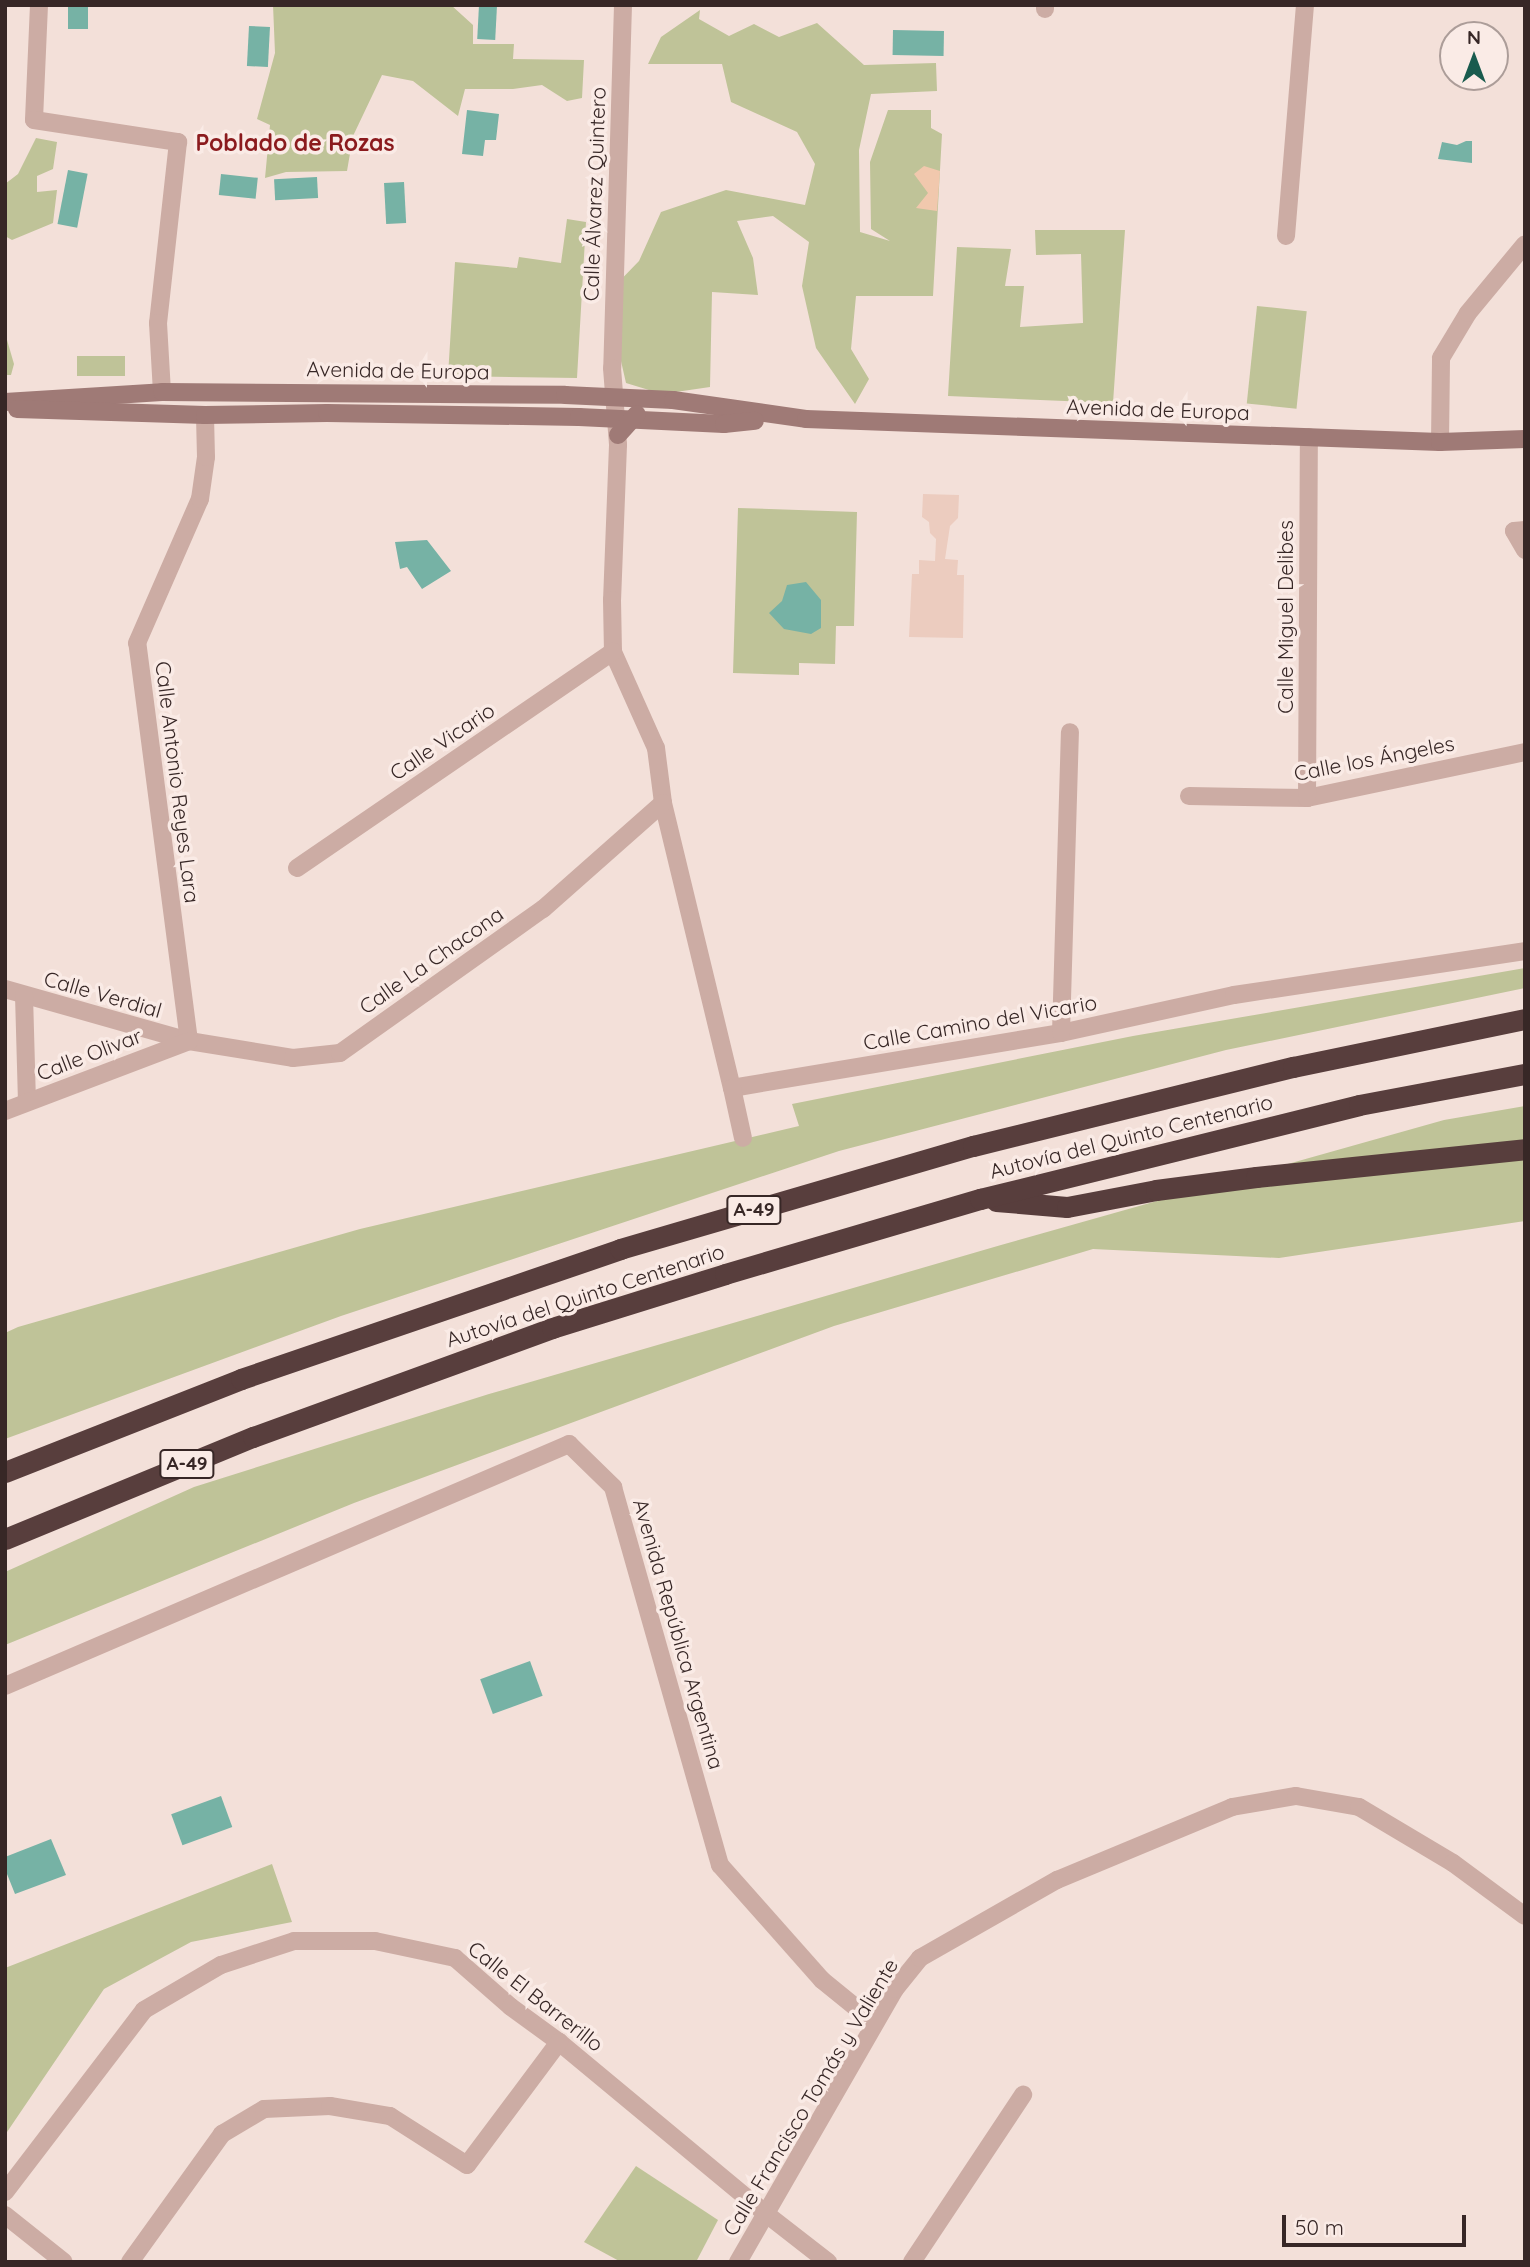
<!DOCTYPE html>
<html>
<head>
<meta charset="utf-8">
<style>
  body { margin:0 }
  #map { position:relative; width:1530px; height:2267px; overflow:hidden; background:#f3e0d9; font-family:Quicksand,sans-serif }
  div>[style] { position:absolute }
  .green>* { inset:0; background:#bfc398; transform-origin:0 0 }
  .sand>* { inset:0; background:#f1c8ad }
  .plaza>* { inset:0; background:#ecccbf }
  .water>* { inset:0; background:#76b2a5; transform-origin:0 0 }
  .minor>* { height:18px; margin:-9px; padding:0 9px; transform-origin:9px; border-radius:9px; background:#ccaca4 }
  .secondary>* { height:18px; margin:-9px; padding:0 9px; transform-origin:9px; border-radius:9px; background:#9f7a76 }
  .motorway>* { height:21px; margin:-10.5px; padding:0 10.5px; transform-origin:10.5px; border-radius:10.5px; background:#583e3d }
  span { translate:-50% -50%; white-space:nowrap; text-align:center; line-height:1.15; -webkit-text-stroke:7px #faebe6; paint-order:stroke }
  .shield-label span { padding:2px 5px; background:#faebe6; border:2px solid; border-radius:5px; -webkit-text-stroke-width:0 }
  .shield-label { font-size:19px; color:#372726; font-weight:700 }
  .street-label { font-size:21px; color:#372726 }
  .neighbourhood-label { font-size:23px; color:#8b1a1d; font-weight:700 }
  .frame { position:absolute; inset:0; border:7px solid #372726; pointer-events:none }
  .north { position:absolute; left:1439px; top:21px; width:70px; height:70px; box-sizing:border-box; background:#faebe6; border:2px solid #ac9d99; border-radius:50%; rotate:0deg; font-size:19px; font-weight:700; line-height:28px; text-align:center; color:#372726 }
  .north::after { content:''; display:block; margin:auto; width:24px; height:32px; background:#195b4e; clip-path:polygon(50% 0,100% 100%,50% 72%,0 100%) }
  .scale { position:absolute; left:1282px; top:2215px; width:184px; height:32px; box-sizing:border-box; border:4px solid #372726; border-top:0; padding-left:9px; font-size:21px; line-height:24px; white-space:nowrap; color:#372726; -webkit-text-stroke:5px #faebe6; paint-order:stroke }
</style>
</head>
<body>
<div id="map">
  <div class="green">
    <div style="clip-path:polygon(273px 5px,451px 5px,473px 25px,473px 44px,514px 44px,513px 59px,584px 60px,582px 98px,567px 101px,542px 85px,513px 89px,465px 89px,458px 116px,413px 81px,382px 75px,353px 136px,347px 171px,286px 172px,265px 178px,270px 125px,257px 119px,275px 53px)"></div>
    <div style="clip-path:polygon(700px 10px,699px 19px,729px 36px,754px 24px,779px 37px,817px 23px,864px 65px,936px 63px,937px 91px,871px 94px,859px 150px,860px 232px,890px 241px,871px 229px,870px 162px,888px 110px,931px 110px,931px 128px,942px 134px,933px 296px,856px 296px,851px 349px,869px 379px,855px 404px,816px 348px,802px 286px,809px 242px,773px 216px,737px 221px,753px 258px,758px 295px,712px 292px,710px 387px,662px 394px,626px 383px,606px 295px,639px 261px,661px 212px,726px 190px,805px 205px,815px 164px,797px 132px,731px 102px,722px 64px,648px 64px,661px 37px)"></div>
    <div style="clip-path:polygon(36px 138px,57px 142px,53px 169px,37px 176px,37px 192px,57px 190px,53px 223px,12px 240px,5px 236px,5px 184px,18px 174px)"></div>
    <div style="clip-path:polygon(567px 219px,586px 222px,577px 378px,448px 376px,455px 262px,517px 268px,519px 257px,561px 263px)"></div>
    <div style="clip-path:polygon(1035px 230px,1125px 230px,1113px 403px,948px 396px,957px 247px,1011px 249px,1005px 286px,1024px 286px,1020px 327px,1083px 323px,1081px 254px,1036px 255px)"></div>
    <div style="left:1257px;top:306px;width:50px;height:98px;rotate:6deg"></div>
    <div style="clip-path:polygon(5px 333px,14px 364px,11px 375px,5px 375px)"></div>
    <div style="left:77px;top:356px;width:48px;height:20px"></div>
    <div style="clip-path:polygon(738px 508px,857px 512px,854px 626px,836px 626px,835px 664px,799px 663px,799px 675px,733px 673px)"></div>
    <div style="clip-path:polygon(1525px 968px,1525px 988px,1226px 1050px,839px 1151px,341px 1316px,5px 1439px,5px 1333px,18px 1327px,360px 1229px,799px 1126px,792px 1104px,1133px 1036px)"></div>
    <div style="clip-path:polygon(1525px 1106px,1525px 1221px,1279px 1258px,1093px 1249px,834px 1326px,354px 1503px,5px 1645px,5px 1572px,194px 1487px,489px 1394px,1001px 1245px,1444px 1120px)"></div>
    <div style="clip-path:polygon(272px 1864px,292px 1922px,191px 1942px,104px 1989px,5px 2135px,5px 1968px)"></div>
    <div style="clip-path:polygon(636px 2166px,718px 2220px,696px 2262px,621px 2262px,584px 2242px)"></div>
  </div>
  <div class="sand">
    <div style="clip-path:polygon(924px 166px,940px 171px,937px 211px,916px 208px,928px 193px,914px 174px)"></div>
  </div>
  <div class="plaza">
    <div style="clip-path:polygon(923px 494px,959px 495px,958px 518px,950px 526px,945px 559px,958px 560px,957px 575px,964px 575px,963px 638px,909px 637px,912px 574px,919px 574px,919px 560px,935px 561px,936px 539px,930px 533px,929px 522px,922px 517px)"></div>
  </div>
  <div class="water">
    <div style="left:68px;top:5px;width:20px;height:24px"></div>
    <div style="left:479px;top:5px;width:18px;height:34px;rotate:3deg"></div>
    <div style="left:249px;top:26px;width:21px;height:40px;rotate:3deg"></div>
    <div style="left:893px;top:30px;width:51px;height:25px;rotate:1deg"></div>
    <div style="clip-path:polygon(467px 110px,499px 114px,496px 140px,485px 140px,483px 156px,462px 154px)"></div>
    <div style="clip-path:polygon(1466px 141px,1472px 141px,1472px 163px,1438px 159px,1442px 142px,1457px 145px)"></div>
    <div style="left:68px;top:170px;width:20px;height:55px;rotate:11deg"></div>
    <div style="left:221px;top:174px;width:37px;height:21px;rotate:6deg"></div>
    <div style="left:317px;top:177px;width:21px;height:43px;rotate:87deg"></div>
    <div style="left:404px;top:182px;width:41px;height:20px;rotate:87deg"></div>
    <div style="clip-path:polygon(427px 540px,451px 571px,422px 589px,407px 567px,400px 569px,395px 542px)"></div>
    <div style="clip-path:polygon(806px 582px,821px 600px,821px 628px,811px 634px,784px 629px,769px 613px,782px 601px,787px 585px)"></div>
    <div style="left:530px;top:1661px;width:37px;height:53px;rotate:70deg"></div>
    <div style="left:221px;top:1796px;width:33px;height:53px;rotate:70deg"></div>
    <div style="clip-path:polygon(51px 1839px,66px 1875px,15px 1894px,5px 1869px,5px 1857px)"></div>
  </div>
  <div class="minor">
    <div style="left:39px;top:5px;width:115px;rotate:92.5deg"></div>
    <div style="left:34px;top:120px;width:146px;rotate:8.7deg"></div>
    <div style="left:178px;top:142px;width:182px;rotate:96.3deg"></div>
    <div style="left:158px;top:323px;width:69px;rotate:86.7deg"></div>
    <div style="left:623px;top:5px;width:363px;rotate:91.7deg"></div>
    <div style="left:612px;top:368px;width:77px;rotate:85.5deg"></div>
    <div style="left:618px;top:445px;width:155px;rotate:92.2deg"></div>
    <div style="left:612px;top:600px;width:52px;rotate:88.9deg"></div>
    <div style="left:613px;top:652px;width:105px;rotate:65.9deg"></div>
    <div style="left:656px;top:748px;width:55px;rotate:82.7deg"></div>
    <div style="left:663px;top:803px;width:293px;rotate:76.4deg"></div>
    <div style="left:732px;top:1088px;width:334px;rotate:-9.5deg"></div>
    <div style="left:1061px;top:1033px;width:177px;rotate:-12.4deg"></div>
    <div style="left:1234px;top:995px;width:294px;rotate:-8.6deg"></div>
    <div style="left:1045px;top:9px;width:4px;rotate:-90deg"></div>
    <div style="left:1286px;top:236px;width:232px;rotate:-85.3deg"></div>
    <div style="left:1440px;top:442px;width:84px;rotate:-89.3deg"></div>
    <div style="left:1441px;top:358px;width:52px;rotate:-59deg"></div>
    <div style="left:1468px;top:313px;width:89px;rotate:-50.4deg"></div>
    <div style="left:1525px;top:530px;width:11px;rotate:175deg"></div>
    <div style="left:1514px;top:531px;width:22px;rotate:60deg"></div>
    <div style="left:1189px;top:796px;width:118px;rotate:1deg"></div>
    <div style="left:1307px;top:798px;width:223px;rotate:-11.9deg"></div>
    <div style="left:1307px;top:798px;width:361px;rotate:-89.7deg"></div>
    <div style="left:297px;top:868px;width:383px;rotate:-34.4deg"></div>
    <div style="left:5px;top:989px;width:191px;rotate:15.8deg"></div>
    <div style="left:189px;top:1041px;width:105px;rotate:9.3deg"></div>
    <div style="left:293px;top:1058px;width:47px;rotate:-6.1deg"></div>
    <div style="left:340px;top:1053px;width:249px;rotate:-35.4deg"></div>
    <div style="left:543px;top:909px;width:160px;rotate:-41.5deg"></div>
    <div style="left:24px;top:995px;width:107px;rotate:88.4deg"></div>
    <div style="left:1061px;top:1033px;width:301px;rotate:-88.3deg"></div>
    <div style="left:189px;top:1041px;width:401px;rotate:-97.4deg"></div>
    <div style="left:137px;top:643px;width:157px;rotate:-66.4deg"></div>
    <div style="left:200px;top:499px;width:42px;rotate:-81.9deg"></div>
    <div style="left:206px;top:457px;width:42px;rotate:-91.4deg"></div>
    <div style="left:732px;top:1088px;width:51px;rotate:77.6deg"></div>
    <div style="left:5px;top:1111px;width:197px;rotate:-20.8deg"></div>
    <div style="left:5px;top:1686px;width:614px;rotate:-23.22deg"></div>
    <div style="left:569px;top:1444px;width:62px;rotate:44.3deg"></div>
    <div style="left:613px;top:1487px;width:393px;rotate:74.2deg"></div>
    <div style="left:720px;top:1865px;width:154px;rotate:48.4deg"></div>
    <div style="left:822px;top:1980px;width:68px;rotate:39.1deg"></div>
    <div style="left:5px;top:2192px;width:229px;rotate:-52.6deg"></div>
    <div style="left:144px;top:2010px;width:89px;rotate:-30.3deg"></div>
    <div style="left:221px;top:1965px;width:77px;rotate:-18.2deg"></div>
    <div style="left:294px;top:1941px;width:81px"></div>
    <div style="left:375px;top:1941px;width:82px;rotate:12deg"></div>
    <div style="left:455px;top:1958px;width:74px;rotate:41.2deg"></div>
    <div style="left:511px;top:2007px;width:59px;rotate:36.1deg"></div>
    <div style="left:559px;top:2042px;width:268px;rotate:39.7deg"></div>
    <div style="left:765px;top:2213px;width:80px;rotate:37.9deg"></div>
    <div style="left:5px;top:2215px;width:75px;rotate:38.5deg"></div>
    <div style="left:130px;top:2262px;width:158px;rotate:-54.3deg"></div>
    <div style="left:222px;top:2134px;width:49px;rotate:-30.8deg"></div>
    <div style="left:264px;top:2109px;width:66px;rotate:-2.6deg"></div>
    <div style="left:330px;top:2106px;width:61px;rotate:9.5deg"></div>
    <div style="left:390px;top:2116px;width:91px;rotate:32.5deg"></div>
    <div style="left:467px;top:2165px;width:154px;rotate:-53.2deg"></div>
    <div style="left:738px;top:2262px;width:315px;rotate:-60.1deg"></div>
    <div style="left:895px;top:1989px;width:40px;rotate:-51deg"></div>
    <div style="left:920px;top:1958px;width:158px;rotate:-29.7deg"></div>
    <div style="left:1057px;top:1880px;width:190px;rotate:-22.6deg"></div>
    <div style="left:1232px;top:1807px;width:65px;rotate:-9.8deg"></div>
    <div style="left:1296px;top:1796px;width:64px;rotate:9.9deg"></div>
    <div style="left:1359px;top:1807px;width:109px;rotate:30.8deg"></div>
    <div style="left:1453px;top:1863px;width:89px;rotate:36.4deg"></div>
    <div style="left:912px;top:2262px;width:201px;rotate:-56.4deg"></div>
  </div>
  <div class="secondary">
    <div style="left:5px;top:402px;width:157px;rotate:-3.6deg"></div>
    <div style="left:162px;top:392px;width:403px;rotate:0.4deg"></div>
    <div style="left:565px;top:395px;width:108px;rotate:2.7deg"></div>
    <div style="left:673px;top:400px;width:134px;rotate:8.1deg"></div>
    <div style="left:806px;top:419px;width:634px;rotate:2.08deg"></div>
    <div style="left:1440px;top:442px;width:85px;rotate:-2deg"></div>
    <div style="left:17px;top:409px;width:188px;rotate:1.8deg"></div>
    <div style="left:205px;top:415px;width:122px;rotate:-0.9deg"></div>
    <div style="left:327px;top:413px;width:252px;rotate:0.9deg"></div>
    <div style="left:579px;top:417px;width:145px;rotate:2.8deg"></div>
    <div style="left:724px;top:424px;width:31px;rotate:-6deg"></div>
    <div style="left:618px;top:435px;width:28px;rotate:-48deg"></div>
  </div>
  <div class="motorway">
    <div style="left:996px;top:1201px;width:71px;rotate:4.8deg"></div>
    <div style="left:1067px;top:1207px;width:91px;rotate:-10.8deg"></div>
    <div style="left:1156px;top:1190px;width:101px;rotate:-7.4deg"></div>
    <div style="left:1256px;top:1177px;width:270px;rotate:-5.9deg"></div>
    <div style="left:5px;top:1472px;width:254px;rotate:-21.5deg"></div>
    <div style="left:241px;top:1379px;width:401px;rotate:-18.9deg"></div>
    <div style="left:620px;top:1249px;width:368px;rotate:-16.3deg"></div>
    <div style="left:973px;top:1146px;width:330px;rotate:-13.9deg"></div>
    <div style="left:1293px;top:1067px;width:237px;rotate:-11.7deg"></div>
    <div style="left:5px;top:1539px;width:268px;rotate:-22.4deg"></div>
    <div style="left:253px;top:1437px;width:318px;rotate:-20deg"></div>
    <div style="left:552px;top:1328px;width:181px;rotate:-17.3deg"></div>
    <div style="left:725px;top:1274px;width:266px;rotate:-16.4deg"></div>
    <div style="left:980px;top:1199px;width:390px;rotate:-13.9deg"></div>
    <div style="left:1359px;top:1105px;width:169px;rotate:-10.6deg"></div>
  </div>
  <div class="shield-label">
    <span style="left:754px;top:1210px">A-49</span>
    <span style="left:187px;top:1464px">A-49</span>
  </div>
  <div class="street-label">
    <span style="left:594px;top:194px;rotate:-88deg">Calle Álvarez Quintero</span>
    <span style="left:398px;top:370px;rotate:1deg">Avenida de Europa</span>
    <span style="left:1158px;top:409px;rotate:2deg">Avenida de Europa</span>
    <span style="left:1285px;top:617px;rotate:-90deg">Calle Miguel Delibes</span>
    <span style="left:442px;top:741px;rotate:-34deg">Calle Vicario</span>
    <span style="left:1374px;top:758px;rotate:-11deg">Calle los Ángeles</span>
    <span style="left:178px;top:782px;rotate:83deg">Calle Antonio Reyes Lara</span>
    <span style="left:431px;top:960px;rotate:-35deg">Calle La Chacona</span>
    <span style="left:103px;top:994px;rotate:16deg">Calle Verdial</span>
    <span style="left:980px;top:1022px;rotate:-10deg">Calle Camino del Vicario</span>
    <span style="left:89px;top:1054px;rotate:-21deg">Calle Olivar</span>
    <span style="left:1131px;top:1136px;rotate:-14deg">Autovía del Quinto Centenario</span>
    <span style="left:585px;top:1295px;rotate:-18deg">Autovía del Quinto Centenario</span>
    <span style="left:679px;top:1634px;rotate:74deg">Avenida República Argentina</span>
    <span style="left:536px;top:1996px;rotate:38deg">Calle El Barrerillo</span>
    <span style="left:810px;top:2097px;rotate:-59deg">Calle Francisco Tomás y Valiente</span>
  </div>
  <div class="neighbourhood-label">
    <span style="left:295px;top:143px">Poblado de Rozas</span>
  </div>
  <div class="frame"></div>
  <div class="north">N</div>
  <div class="scale">50 m</div>
</div>
</body>
</html>
